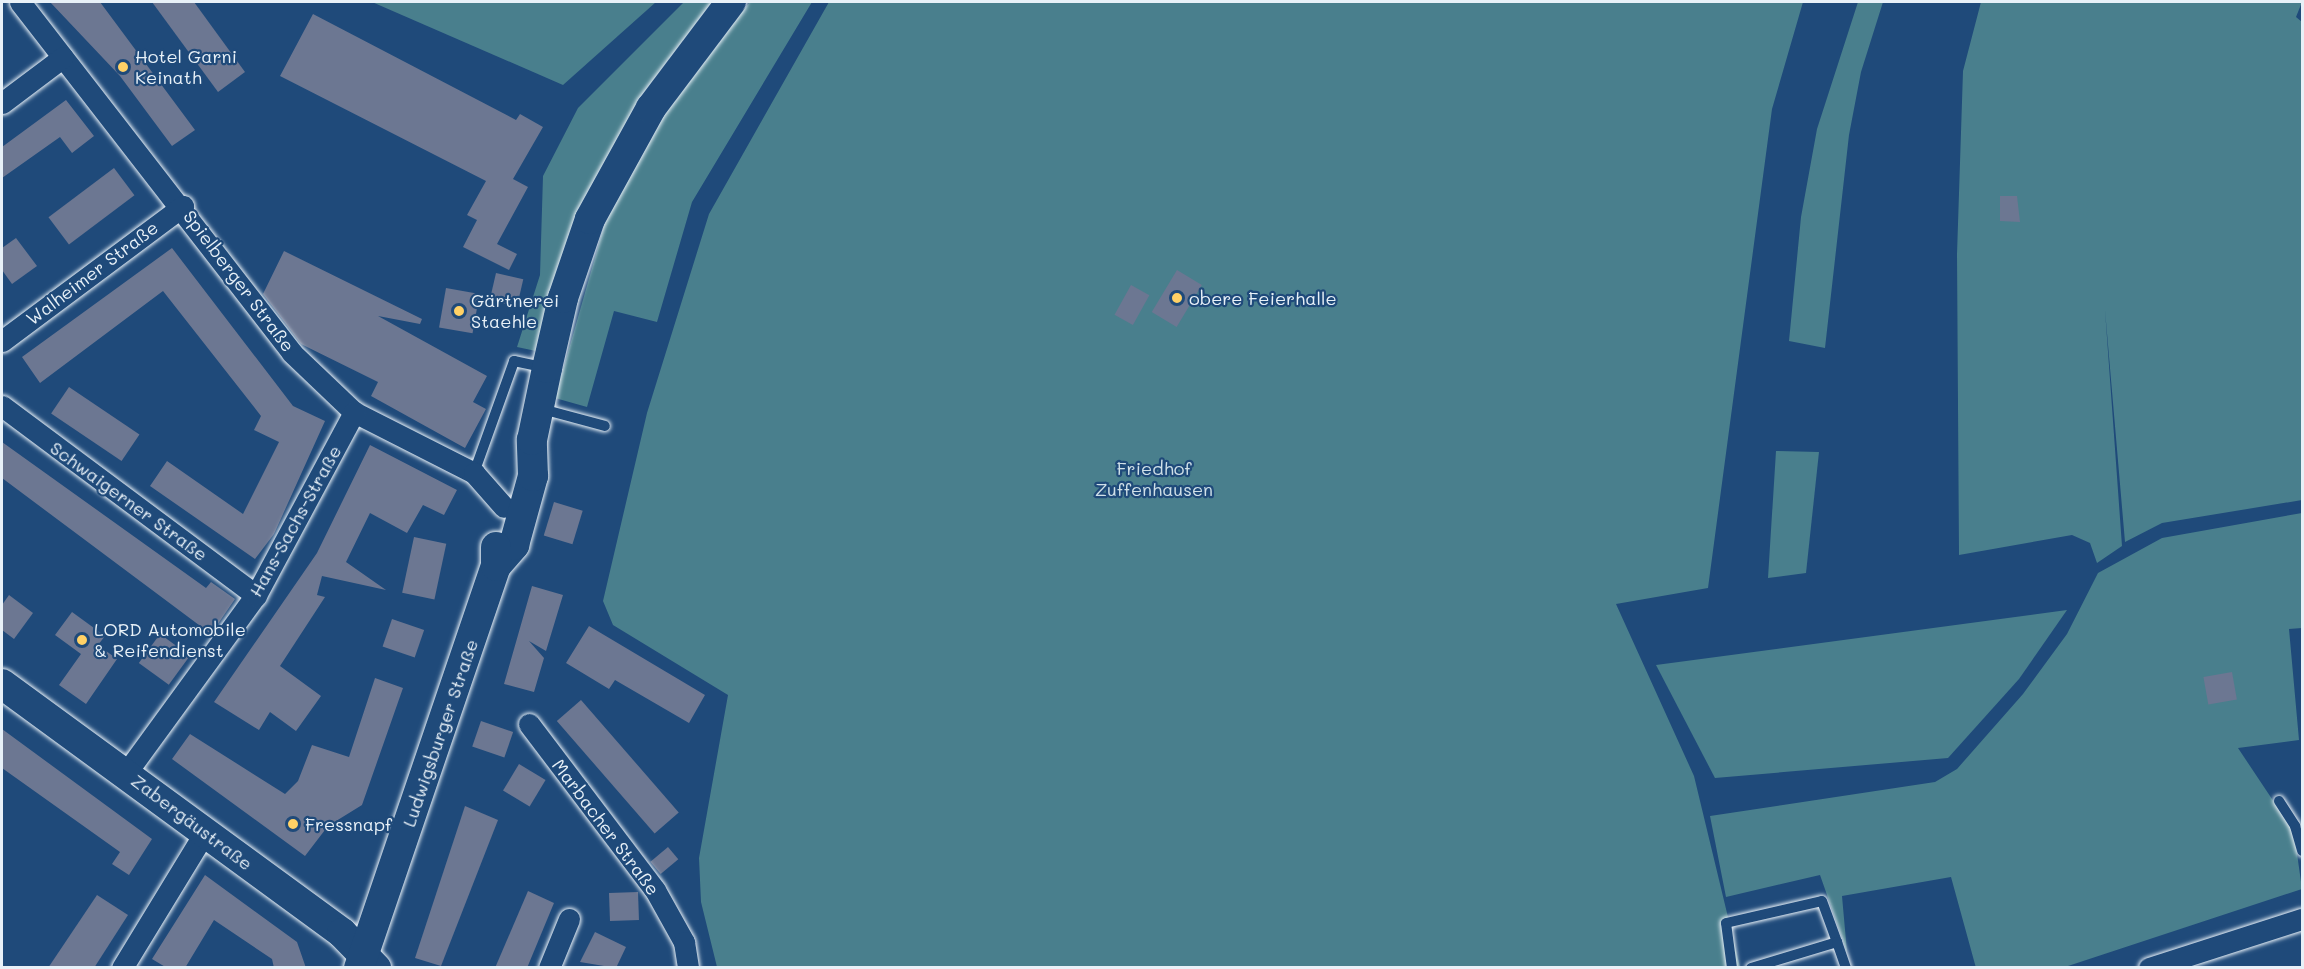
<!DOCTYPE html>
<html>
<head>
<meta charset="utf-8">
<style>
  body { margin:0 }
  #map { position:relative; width:2304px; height:969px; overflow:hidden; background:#1f4a7a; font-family:Mali,sans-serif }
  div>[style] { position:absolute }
  .green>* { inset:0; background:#497f8d }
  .building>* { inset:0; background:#6c7792; transform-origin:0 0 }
  .roads { filter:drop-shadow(0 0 2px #e8f1f8) drop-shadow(0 0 2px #e8f1f8) }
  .service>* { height:10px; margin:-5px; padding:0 5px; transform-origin:5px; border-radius:5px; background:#1f4a7a }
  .minor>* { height:21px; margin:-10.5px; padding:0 10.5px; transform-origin:10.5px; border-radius:10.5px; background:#1f4a7a }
  .secondary>* { height:30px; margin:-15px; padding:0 15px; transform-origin:15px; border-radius:15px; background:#1f4a7a }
  .dots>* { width:16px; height:16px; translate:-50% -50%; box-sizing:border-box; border:3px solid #1f4a7a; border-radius:50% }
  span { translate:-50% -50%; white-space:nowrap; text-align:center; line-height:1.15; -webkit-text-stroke:4.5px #1f4a7a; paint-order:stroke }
  .poi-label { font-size:18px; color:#e8f1f8 }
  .left { translate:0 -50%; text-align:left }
  .street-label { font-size:18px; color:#e8f1f8 }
  .park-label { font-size:18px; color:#d0e0e8 }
  .frame { position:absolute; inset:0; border:3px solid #e8f1f8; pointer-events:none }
</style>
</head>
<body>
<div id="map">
  <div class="green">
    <div style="clip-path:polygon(372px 2px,656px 2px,563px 85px)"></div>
    <div style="clip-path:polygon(684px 2px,714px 2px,536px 351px,517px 347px,540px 275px,543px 176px,578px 108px)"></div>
    <div style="clip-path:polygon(750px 2px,812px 2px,692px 202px,657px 322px,614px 311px,587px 407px,555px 398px,604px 226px,635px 158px,660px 116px)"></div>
    <div style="clip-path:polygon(829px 2px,1803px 2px,1772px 109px,1708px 588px,1616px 604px,1694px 776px,1740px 967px,717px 967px,701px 902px,699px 858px,728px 695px,613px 625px,603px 601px,647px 413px,709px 214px)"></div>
    <div style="clip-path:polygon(1858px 2px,1883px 2px,1861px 72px,1849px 135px,1825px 348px,1789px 341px,1801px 217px,1817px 129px)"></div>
    <div style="clip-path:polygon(1981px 2px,2302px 2px,2296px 17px,2302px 22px,2302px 500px,2162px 523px,2125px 542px,2105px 310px,2122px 546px,2097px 563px,2090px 543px,2072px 535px,1959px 555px,1957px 254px,1963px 71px)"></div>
    <div style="clip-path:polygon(1776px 451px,1819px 452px,1806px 573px,1768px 578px)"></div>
    <div style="clip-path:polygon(2302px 513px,2302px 628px,2289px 629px,2299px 740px,2238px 748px,2294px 832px,2302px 889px,2065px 967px,1976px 968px,1951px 877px,1842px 896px,1847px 952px,1820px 875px,1726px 897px,1710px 816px,1935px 782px,1957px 769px,2023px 694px,2067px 634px,2098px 573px,2162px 538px)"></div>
    <div style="clip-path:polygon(2067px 610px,2019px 679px,1948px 758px,1715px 778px,1656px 665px)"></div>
  </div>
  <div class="building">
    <div style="clip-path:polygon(50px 2px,100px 2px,195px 130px,172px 146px,120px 76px)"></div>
    <div style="clip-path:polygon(152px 2px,194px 2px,245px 72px,218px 92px)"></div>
    <div style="clip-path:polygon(313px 14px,516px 120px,520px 114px,543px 127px,513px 179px,528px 187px,497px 244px,517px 254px,509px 270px,463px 247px,477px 220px,467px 215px,486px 181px,280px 76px)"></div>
    <div style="clip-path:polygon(66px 100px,94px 136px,72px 153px,60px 137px,2px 178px,2px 147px)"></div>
    <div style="left:114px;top:168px;width:34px;height:82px;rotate:53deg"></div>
    <div style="clip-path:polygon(2000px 196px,2017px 196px,2020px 222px,2000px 221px)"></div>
    <div style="clip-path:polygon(16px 238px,37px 266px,12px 284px,2px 270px,2px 248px)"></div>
    <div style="clip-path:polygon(172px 248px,293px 406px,325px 421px,274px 534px,255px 559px,150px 486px,167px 461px,243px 514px,279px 442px,254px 430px,261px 416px,163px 291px,40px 383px,22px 357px)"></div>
    <div style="clip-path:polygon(284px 251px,422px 319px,420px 324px,378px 316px,487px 376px,473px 402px,486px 409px,465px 448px,371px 396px,378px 382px,301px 344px,263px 294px)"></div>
    <div style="left:1177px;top:270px;width:29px;height:49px;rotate:31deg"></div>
    <div style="left:496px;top:273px;width:28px;height:28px;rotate:13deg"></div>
    <div style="left:1131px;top:285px;width:21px;height:34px;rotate:29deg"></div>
    <div style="left:446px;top:288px;width:34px;height:40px;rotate:10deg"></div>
    <div style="left:69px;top:387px;width:85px;height:32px;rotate:34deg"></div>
    <div style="clip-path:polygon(2px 442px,206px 588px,211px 582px,235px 599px,211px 634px,2px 478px)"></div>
    <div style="clip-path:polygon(370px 445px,457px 490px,444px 515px,423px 505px,407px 533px,370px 513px,346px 562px,386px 590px,322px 576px,317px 595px,325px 597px,280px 666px,321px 696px,296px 731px,270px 712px,259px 730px,214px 702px,317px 553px)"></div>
    <div style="left:554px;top:502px;width:30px;height:35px;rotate:17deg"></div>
    <div style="left:414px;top:537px;width:33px;height:57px;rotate:12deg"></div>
    <div style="clip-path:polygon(532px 586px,563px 595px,546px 651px,529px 641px,544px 658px,534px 692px,504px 684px)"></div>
    <div style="clip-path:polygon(9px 595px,33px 613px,14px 639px,2px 630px,2px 605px)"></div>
    <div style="clip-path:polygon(72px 612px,105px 636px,98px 645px,117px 659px,86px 704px,59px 685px,81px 654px,55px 635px)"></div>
    <div style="left:392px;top:619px;width:34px;height:29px;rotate:19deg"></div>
    <div style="clip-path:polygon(589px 626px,705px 695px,689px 723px,615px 680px,609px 689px,566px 663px)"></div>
    <div style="left:160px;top:634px;width:37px;height:36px;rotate:36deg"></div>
    <div style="left:2232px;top:672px;width:28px;height:29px;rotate:80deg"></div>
    <div style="clip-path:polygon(375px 678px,403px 688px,362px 805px,328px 826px,305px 856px,172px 759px,190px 734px,285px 794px,298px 781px,312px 745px,349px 757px)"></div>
    <div style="left:581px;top:700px;width:149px;height:32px;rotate:49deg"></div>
    <div style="left:481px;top:721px;width:34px;height:27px;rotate:19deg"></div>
    <div style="clip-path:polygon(2px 729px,152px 839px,129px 875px,112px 864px,120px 852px,2px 768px)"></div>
    <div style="left:519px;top:764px;width:31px;height:31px;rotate:31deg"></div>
    <div style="clip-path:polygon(465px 806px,498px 820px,441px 966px,415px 958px)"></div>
    <div style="left:668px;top:847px;width:16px;height:23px;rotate:50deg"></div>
    <div style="clip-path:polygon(205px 875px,297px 942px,306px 968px,274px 968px,272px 959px,214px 920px,185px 968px,167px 968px,152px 959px)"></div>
    <div style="clip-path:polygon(528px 891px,554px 903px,527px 968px,495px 968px)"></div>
    <div style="left:638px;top:892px;width:28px;height:29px;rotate:88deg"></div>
    <div style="clip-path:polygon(97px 895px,128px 915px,94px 968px,48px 968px)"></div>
    <div style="clip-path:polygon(595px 932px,626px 947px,616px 968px,580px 962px)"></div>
  </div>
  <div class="roads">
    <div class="service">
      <div style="left:542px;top:409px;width:65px;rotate:15.1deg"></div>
      <div style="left:474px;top:473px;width:119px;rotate:-70.3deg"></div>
      <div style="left:514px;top:361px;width:33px;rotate:12deg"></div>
      <div style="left:2279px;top:801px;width:30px;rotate:57deg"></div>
      <div style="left:2295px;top:826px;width:26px;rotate:74deg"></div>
      <div style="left:1732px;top:968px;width:45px;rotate:-97.6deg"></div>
      <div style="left:1726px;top:923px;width:98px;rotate:-12.9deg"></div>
      <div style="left:1822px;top:901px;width:44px;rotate:69.9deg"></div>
      <div style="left:1751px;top:968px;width:90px;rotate:-16.8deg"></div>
      <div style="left:1837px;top:942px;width:28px;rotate:71deg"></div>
    </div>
    <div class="minor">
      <div style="left:20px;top:2px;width:444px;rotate:52.2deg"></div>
      <div style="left:292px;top:353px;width:86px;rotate:43.6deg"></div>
      <div style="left:354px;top:412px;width:135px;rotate:26.9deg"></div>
      <div style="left:474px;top:473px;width:45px;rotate:48.6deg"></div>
      <div style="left:2px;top:103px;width:76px;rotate:-37deg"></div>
      <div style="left:2px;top:341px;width:226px;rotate:-36.7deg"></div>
      <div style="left:2px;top:406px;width:317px;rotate:36.7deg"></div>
      <div style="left:529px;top:724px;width:208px;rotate:52.8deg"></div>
      <div style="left:655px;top:890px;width:60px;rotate:60.9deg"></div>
      <div style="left:684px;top:942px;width:26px;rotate:81deg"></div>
      <div style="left:126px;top:773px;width:220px;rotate:-53.9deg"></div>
      <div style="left:256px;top:595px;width:208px;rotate:-61.8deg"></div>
      <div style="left:122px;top:968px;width:159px;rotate:-58.6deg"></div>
      <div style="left:549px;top:968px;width:53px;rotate:-67.8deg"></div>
      <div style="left:2149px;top:968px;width:161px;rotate:-17.8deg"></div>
    </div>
    <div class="secondary">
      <div style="left:496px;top:566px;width:28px;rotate:-49deg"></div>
      <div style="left:514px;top:545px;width:72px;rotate:-74.6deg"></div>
      <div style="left:533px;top:476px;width:36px;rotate:-92deg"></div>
      <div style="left:532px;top:440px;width:74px;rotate:-78.2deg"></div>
      <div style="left:547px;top:368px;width:72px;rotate:-77.1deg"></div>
      <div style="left:563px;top:298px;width:83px;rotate:-71.1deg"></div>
      <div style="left:590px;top:219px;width:127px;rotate:-61.2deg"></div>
      <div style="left:651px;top:108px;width:133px;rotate:-53deg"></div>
      <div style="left:2px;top:684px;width:421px;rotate:36.2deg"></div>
      <div style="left:342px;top:933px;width:49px;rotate:45.8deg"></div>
      <div style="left:359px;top:968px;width:425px;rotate:-71.2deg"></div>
      <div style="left:496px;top:566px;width:19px;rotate:-90deg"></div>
    </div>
  </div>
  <div class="dots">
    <div style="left:123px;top:67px;background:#ffd166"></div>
    <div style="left:1177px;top:298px;background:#ffd166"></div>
    <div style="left:459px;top:311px;background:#ffd166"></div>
    <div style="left:82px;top:640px;background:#ffd166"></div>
    <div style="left:293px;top:824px;background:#ffd166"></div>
  </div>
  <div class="poi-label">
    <span class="left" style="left:135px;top:67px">Hotel Garni<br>Keinath</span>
    <span class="left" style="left:1189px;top:298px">obere Feierhalle</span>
    <span class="left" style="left:471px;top:311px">Gärtnerei<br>Staehle</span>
    <span class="left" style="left:94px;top:640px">LORD Automobile<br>&amp; Reifendienst</span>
    <span class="left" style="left:305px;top:824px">Fressnapf</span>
  </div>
  <div class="street-label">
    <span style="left:92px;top:273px;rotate:-37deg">Walheimer Straße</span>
    <span style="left:239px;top:281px;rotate:53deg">Spielberger Straße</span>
    <span style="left:129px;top:501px;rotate:36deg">Schwaigerner Straße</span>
    <span style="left:295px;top:521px;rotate:-61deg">Hans-Sachs-Straße</span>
    <span style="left:440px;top:733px;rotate:-71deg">Ludwigsburger Straße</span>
    <span style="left:192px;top:822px;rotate:37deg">Zabergäustraße</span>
    <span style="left:606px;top:827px;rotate:53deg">Marbacher Straße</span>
  </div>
  <div class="park-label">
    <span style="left:1154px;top:479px">Friedhof<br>Zuffenhausen</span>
  </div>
  <div class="frame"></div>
</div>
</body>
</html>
